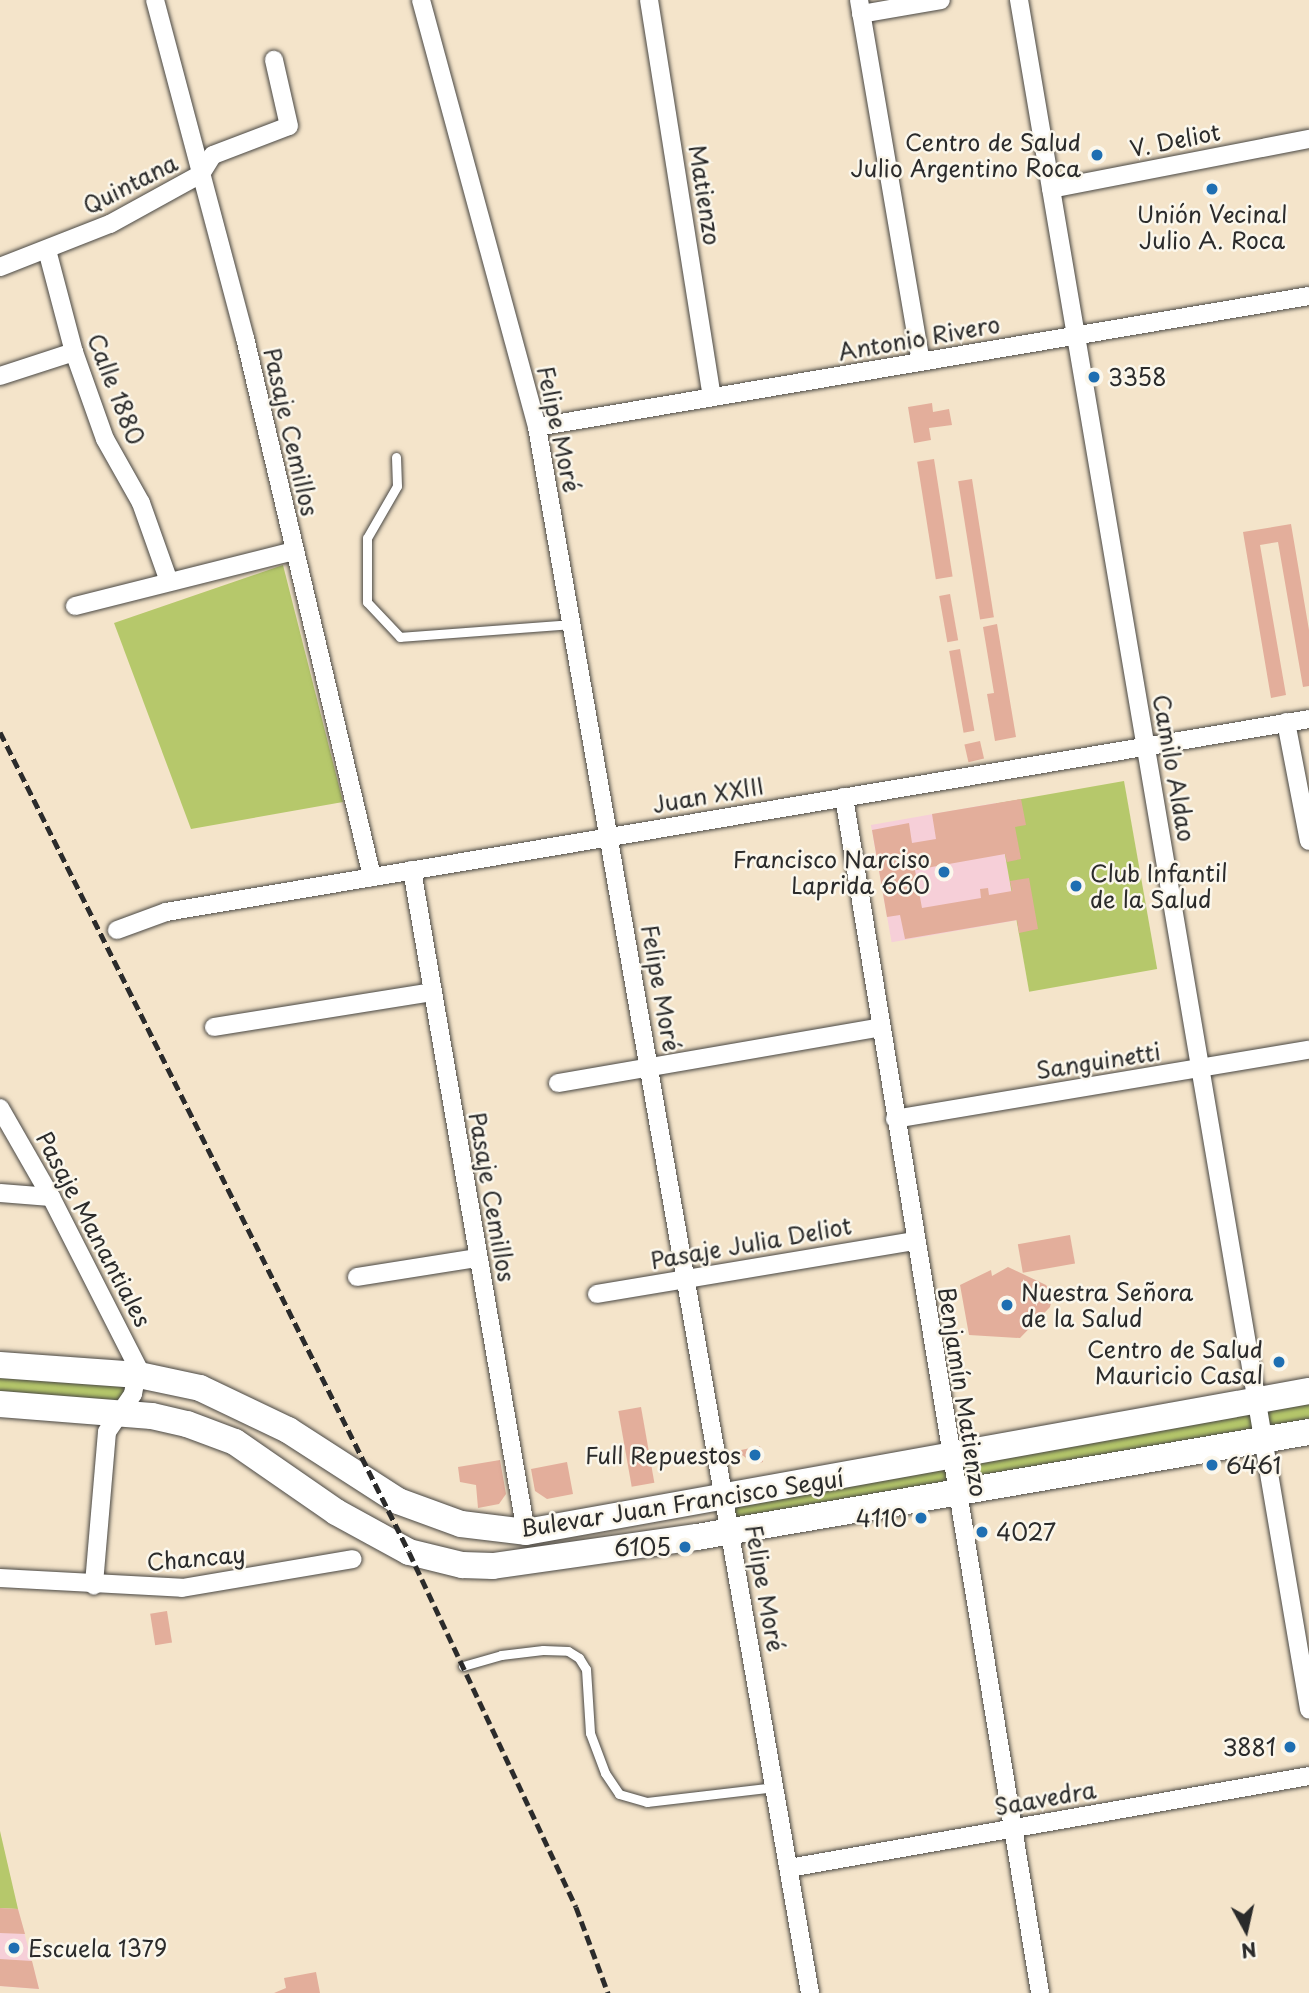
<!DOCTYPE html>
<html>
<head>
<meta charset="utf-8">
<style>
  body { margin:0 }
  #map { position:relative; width:1309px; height:1993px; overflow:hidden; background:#f4e4ca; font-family:"Playpen Sans",sans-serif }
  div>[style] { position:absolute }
  .built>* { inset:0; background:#f6cfd8; transform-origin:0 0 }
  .green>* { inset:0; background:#b6c86b; transform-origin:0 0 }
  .building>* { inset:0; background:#e3ae9b; transform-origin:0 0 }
  .roads { filter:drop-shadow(0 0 2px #494743) drop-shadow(0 0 2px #494743) }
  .lane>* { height:9px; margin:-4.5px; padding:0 4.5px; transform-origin:4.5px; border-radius:4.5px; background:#fff }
  .street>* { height:18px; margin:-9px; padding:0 9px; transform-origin:9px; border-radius:9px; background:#fff }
  .secondary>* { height:26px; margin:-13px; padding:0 13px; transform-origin:13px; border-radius:13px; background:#fff }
  .rail>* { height:5px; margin-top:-2.5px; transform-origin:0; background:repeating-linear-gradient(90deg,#2b2b2b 0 10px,transparent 0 15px) }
  .dots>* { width:19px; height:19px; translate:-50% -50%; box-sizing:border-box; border:4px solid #fbf7ec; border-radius:50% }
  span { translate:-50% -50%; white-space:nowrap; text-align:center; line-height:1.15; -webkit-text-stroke:5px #fbf7ec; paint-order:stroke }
  .street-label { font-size:23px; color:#2b2b2b }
  .poi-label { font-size:23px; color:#2b2b2b }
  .right { translate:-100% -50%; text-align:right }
  .left { translate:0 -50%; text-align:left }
  .north { position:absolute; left:1211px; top:1895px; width:70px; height:70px; -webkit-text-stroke:5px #fbf7ec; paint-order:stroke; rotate:172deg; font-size:19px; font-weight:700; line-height:28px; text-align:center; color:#2b2b2b }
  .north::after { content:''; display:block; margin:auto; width:24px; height:32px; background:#2b2b2b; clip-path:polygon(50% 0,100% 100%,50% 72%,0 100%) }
</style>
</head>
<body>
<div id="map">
  <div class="built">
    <div style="left:996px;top:803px;width:119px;height:127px;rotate:80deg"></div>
    <div style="clip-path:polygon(0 1908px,18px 1909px,39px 1989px,0 1986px)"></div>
  </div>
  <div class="green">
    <div style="clip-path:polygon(283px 565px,343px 802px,191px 829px,114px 623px)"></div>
    <div style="left:1124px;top:781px;width:191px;height:130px;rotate:80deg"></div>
    <div style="clip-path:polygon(0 1365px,139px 1375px,128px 1401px,0 1404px)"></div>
    <div style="clip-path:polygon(1309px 1391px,1309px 1432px,731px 1531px,725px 1498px)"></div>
    <div style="clip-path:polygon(0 1831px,18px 1909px,0 1908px)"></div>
  </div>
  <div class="building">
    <div style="clip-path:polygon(932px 403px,933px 412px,949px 409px,952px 425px,929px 428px,931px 440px,914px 443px,908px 407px)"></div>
    <div style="left:934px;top:459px;width:119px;height:17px;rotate:81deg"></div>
    <div style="left:972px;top:479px;width:140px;height:14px;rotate:81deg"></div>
    <div style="clip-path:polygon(1291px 524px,1309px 630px,1309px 686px,1303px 687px,1278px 542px,1260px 545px,1286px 695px,1271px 698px,1243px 532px)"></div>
    <div style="left:950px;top:594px;width:47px;height:11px;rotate:80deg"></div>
    <div style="clip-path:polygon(997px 624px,1016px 737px,995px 741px,987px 694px,994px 693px,983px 627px)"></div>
    <div style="left:960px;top:649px;width:83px;height:11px;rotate:80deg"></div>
    <div style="left:980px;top:741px;width:18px;height:16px;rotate:77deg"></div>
    <div style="clip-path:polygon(1021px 799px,1026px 825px,1015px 827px,1021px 859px,1007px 862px,1005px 854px,915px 870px,922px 908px,981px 898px,980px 889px,988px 888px,989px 895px,1012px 891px,1010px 881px,1029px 878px,1038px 929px,1019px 933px,1017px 920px,905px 939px,900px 915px,887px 917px,872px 830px,909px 823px,912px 843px,936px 839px,932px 814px)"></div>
    <div style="left:1070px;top:1235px;width:29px;height:53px;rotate:80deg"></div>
    <div style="clip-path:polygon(1008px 1267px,1046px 1285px,1053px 1295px,1050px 1307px,1020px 1338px,969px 1335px,960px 1285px,991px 1270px,992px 1276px)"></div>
    <div style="left:641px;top:1407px;width:77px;height:23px;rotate:80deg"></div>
    <div style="clip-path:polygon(760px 1446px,763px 1462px,755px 1464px,742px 1455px,741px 1450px)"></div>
    <div style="clip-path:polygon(500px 1460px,506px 1494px,499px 1504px,478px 1508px,476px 1485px,460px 1482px,458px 1467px)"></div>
    <div style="clip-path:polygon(567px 1462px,573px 1494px,547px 1499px,535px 1491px,531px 1469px)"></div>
    <div style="left:167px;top:1611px;width:32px;height:17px;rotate:81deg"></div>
    <div style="clip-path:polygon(0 1908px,18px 1909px,25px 1934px,0 1933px)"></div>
    <div style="clip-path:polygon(0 1959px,32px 1961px,39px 1989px,0 1986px)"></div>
    <div style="clip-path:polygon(316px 1972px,320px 1993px,274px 1993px,286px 1988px,284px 1978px)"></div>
  </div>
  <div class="roads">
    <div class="lane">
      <div style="left:396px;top:457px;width:29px;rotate:88deg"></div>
      <div style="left:397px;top:486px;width:60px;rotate:120deg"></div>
      <div style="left:367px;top:538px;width:64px;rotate:90deg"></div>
      <div style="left:367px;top:602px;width:48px;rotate:46.7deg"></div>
      <div style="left:400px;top:637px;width:172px;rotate:-4.3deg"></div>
      <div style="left:463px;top:1666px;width:40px;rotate:-16deg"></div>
      <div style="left:501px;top:1655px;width:42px;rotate:-6.8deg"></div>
      <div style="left:543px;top:1650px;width:25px;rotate:2deg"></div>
      <div style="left:568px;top:1651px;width:13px;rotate:32deg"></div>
      <div style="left:579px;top:1658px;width:13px;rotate:58deg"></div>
      <div style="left:586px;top:1669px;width:64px;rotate:86.4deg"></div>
      <div style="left:590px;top:1733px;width:43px;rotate:69.4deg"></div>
      <div style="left:605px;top:1773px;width:25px;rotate:56deg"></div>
      <div style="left:619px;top:1794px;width:29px;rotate:16deg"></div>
      <div style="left:647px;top:1802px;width:129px;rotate:-6.7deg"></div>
    </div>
    <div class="street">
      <div style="left:155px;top:0;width:350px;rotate:75.1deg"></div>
      <div style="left:245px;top:338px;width:554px;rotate:76.74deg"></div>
      <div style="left:421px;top:0;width:442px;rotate:74.8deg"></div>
      <div style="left:537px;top:427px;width:1590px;rotate:80.11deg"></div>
      <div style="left:649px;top:0;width:402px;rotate:81deg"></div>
      <div style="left:859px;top:0;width:367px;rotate:80.3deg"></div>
      <div style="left:1019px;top:0;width:1734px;rotate:80.37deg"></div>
      <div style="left:861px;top:14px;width:81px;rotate:-9.9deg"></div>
      <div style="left:1051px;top:189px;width:263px;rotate:-11deg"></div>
      <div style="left:47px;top:250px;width:106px;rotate:75.2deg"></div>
      <div style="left:74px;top:352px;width:92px;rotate:70.4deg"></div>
      <div style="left:105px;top:439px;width:73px;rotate:60.6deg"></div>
      <div style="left:141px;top:503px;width:81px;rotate:70.4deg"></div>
      <div style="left:0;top:267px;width:118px;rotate:-21.4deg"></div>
      <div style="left:110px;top:224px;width:104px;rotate:-28.8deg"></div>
      <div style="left:201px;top:174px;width:22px;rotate:-58deg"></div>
      <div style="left:213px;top:155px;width:81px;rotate:-20.9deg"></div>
      <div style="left:289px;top:126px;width:68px;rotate:-102.8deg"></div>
      <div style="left:0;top:376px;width:78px;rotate:-18deg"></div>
      <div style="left:537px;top:427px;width:783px;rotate:-9.63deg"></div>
      <div style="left:75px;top:606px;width:226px;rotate:-14.1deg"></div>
      <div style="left:1286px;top:722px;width:121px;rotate:79.1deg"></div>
      <div style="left:844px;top:797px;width:1212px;rotate:80.69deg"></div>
      <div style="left:412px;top:870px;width:672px;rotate:80.23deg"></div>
      <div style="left:117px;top:930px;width:52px;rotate:-20.2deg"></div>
      <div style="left:166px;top:912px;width:1159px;rotate:-9.58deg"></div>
      <div style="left:214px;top:1027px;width:221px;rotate:-9.1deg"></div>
      <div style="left:558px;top:1083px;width:328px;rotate:-9.8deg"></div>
      <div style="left:0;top:1108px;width:103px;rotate:60.2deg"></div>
      <div style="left:51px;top:1197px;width:192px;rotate:63deg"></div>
      <div style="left:138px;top:1368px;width:26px;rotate:101deg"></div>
      <div style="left:133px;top:1394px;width:46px;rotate:124.4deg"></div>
      <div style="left:107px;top:1432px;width:154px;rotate:94.9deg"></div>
      <div style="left:895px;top:1119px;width:420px;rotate:-9.5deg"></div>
      <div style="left:0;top:1193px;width:51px;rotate:4.5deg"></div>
      <div style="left:357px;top:1277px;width:121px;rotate:-9deg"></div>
      <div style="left:597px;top:1294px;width:321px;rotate:-9.5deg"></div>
      <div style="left:0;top:1578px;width:182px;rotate:3.1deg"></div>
      <div style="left:182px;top:1588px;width:173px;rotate:-9.6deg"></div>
      <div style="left:789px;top:1868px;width:528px;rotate:-10.03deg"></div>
    </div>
    <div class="secondary">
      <div style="left:0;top:1365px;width:139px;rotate:4.1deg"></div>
      <div style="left:139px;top:1375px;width:62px;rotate:12deg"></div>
      <div style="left:200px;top:1388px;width:98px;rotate:25.5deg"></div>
      <div style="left:288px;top:1430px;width:131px;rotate:32.8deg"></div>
      <div style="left:398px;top:1501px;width:67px;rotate:20.1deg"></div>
      <div style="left:461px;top:1524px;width:65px;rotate:7deg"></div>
      <div style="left:526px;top:1532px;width:796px;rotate:-10.21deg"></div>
      <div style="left:0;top:1404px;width:152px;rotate:4.5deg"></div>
      <div style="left:152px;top:1416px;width:36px;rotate:13deg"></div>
      <div style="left:187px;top:1424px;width:51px;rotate:20.6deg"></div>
      <div style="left:235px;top:1442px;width:123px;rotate:34.7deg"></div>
      <div style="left:336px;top:1512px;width:83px;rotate:28.7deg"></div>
      <div style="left:409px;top:1552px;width:55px;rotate:13.8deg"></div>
      <div style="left:462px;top:1565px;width:31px;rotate:2deg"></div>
      <div style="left:493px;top:1566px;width:206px;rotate:-8.1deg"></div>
      <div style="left:697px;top:1537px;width:621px;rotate:-9.74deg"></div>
    </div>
  </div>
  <div class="rail">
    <div style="left:0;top:732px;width:916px;rotate:63.49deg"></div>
    <div style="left:409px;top:1552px;width:392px;rotate:64.8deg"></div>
    <div style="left:576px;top:1907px;width:92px;rotate:69.6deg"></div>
  </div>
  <div class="dots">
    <div style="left:1097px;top:155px;background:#1f6fb2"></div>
    <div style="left:1212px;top:189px;background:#1f6fb2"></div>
    <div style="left:1094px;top:377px;background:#1f6fb2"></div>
    <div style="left:944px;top:872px;background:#1f6fb2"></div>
    <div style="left:1076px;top:886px;background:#1f6fb2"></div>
    <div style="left:1007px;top:1305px;background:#1f6fb2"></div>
    <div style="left:1279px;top:1362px;background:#1f6fb2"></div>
    <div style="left:755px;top:1455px;background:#1f6fb2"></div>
    <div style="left:1212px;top:1465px;background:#1f6fb2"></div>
    <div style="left:921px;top:1518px;background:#1f6fb2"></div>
    <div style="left:982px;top:1532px;background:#1f6fb2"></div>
    <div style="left:685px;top:1547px;background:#1f6fb2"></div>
    <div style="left:1290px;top:1747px;background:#1f6fb2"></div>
    <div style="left:14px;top:1948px;background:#1f6fb2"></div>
  </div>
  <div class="street-label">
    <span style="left:1175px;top:140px;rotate:-11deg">V. Deliot</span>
    <span style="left:130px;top:184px;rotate:-27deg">Quintana</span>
    <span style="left:705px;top:195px;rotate:81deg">Matienzo</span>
    <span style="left:919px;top:338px;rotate:-10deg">Antonio Rivero</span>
    <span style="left:116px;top:389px;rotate:69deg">Calle 1880</span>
    <span style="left:559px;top:429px;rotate:78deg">Felipe Moré</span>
    <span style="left:291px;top:432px;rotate:77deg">Pasaje Cemillos</span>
    <span style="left:1174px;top:768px;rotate:80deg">Camilo Aldao</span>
    <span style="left:708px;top:795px;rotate:-10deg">Juan XXIII</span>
    <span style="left:661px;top:988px;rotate:80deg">Felipe Moré</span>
    <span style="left:1098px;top:1061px;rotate:-9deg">Sanguinetti</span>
    <span style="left:492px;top:1197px;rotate:80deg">Pasaje Cemillos</span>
    <span style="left:94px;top:1229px;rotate:62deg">Pasaje Manantiales</span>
    <span style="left:751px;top:1243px;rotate:-10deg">Pasaje Julia Deliot</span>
    <span style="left:963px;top:1392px;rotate:81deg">Benjamín Matienzo</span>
    <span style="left:682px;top:1503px;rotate:-9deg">Bulevar Juan Francisco Seguí</span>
    <span style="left:196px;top:1558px;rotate:-5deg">Chancay</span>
    <span style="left:765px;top:1588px;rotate:80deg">Felipe Moré</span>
    <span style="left:1045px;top:1798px;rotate:-10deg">Saavedra</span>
  </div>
  <div class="poi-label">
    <span class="right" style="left:1081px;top:155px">Centro de Salud<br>Julio Argentino Roca</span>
    <span style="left:1212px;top:227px">Unión Vecinal<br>Julio A. Roca</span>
    <span class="left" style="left:1108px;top:377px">3358</span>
    <span class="right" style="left:930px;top:872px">Francisco Narciso<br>Laprida 660</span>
    <span class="left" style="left:1090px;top:886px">Club Infantil<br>de la Salud</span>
    <span class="left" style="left:1021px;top:1305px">Nuestra Señora<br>de la Salud</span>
    <span class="right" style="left:1263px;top:1362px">Centro de Salud<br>Mauricio Casal</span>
    <span class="right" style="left:741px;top:1455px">Full Repuestos</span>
    <span class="left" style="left:1226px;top:1465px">6461</span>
    <span class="right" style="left:907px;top:1518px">4110</span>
    <span class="left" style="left:996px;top:1532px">4027</span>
    <span class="right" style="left:671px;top:1547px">6105</span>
    <span class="right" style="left:1276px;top:1747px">3881</span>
    <span class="left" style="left:28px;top:1948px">Escuela 1379</span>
  </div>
  <div class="north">N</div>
</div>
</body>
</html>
